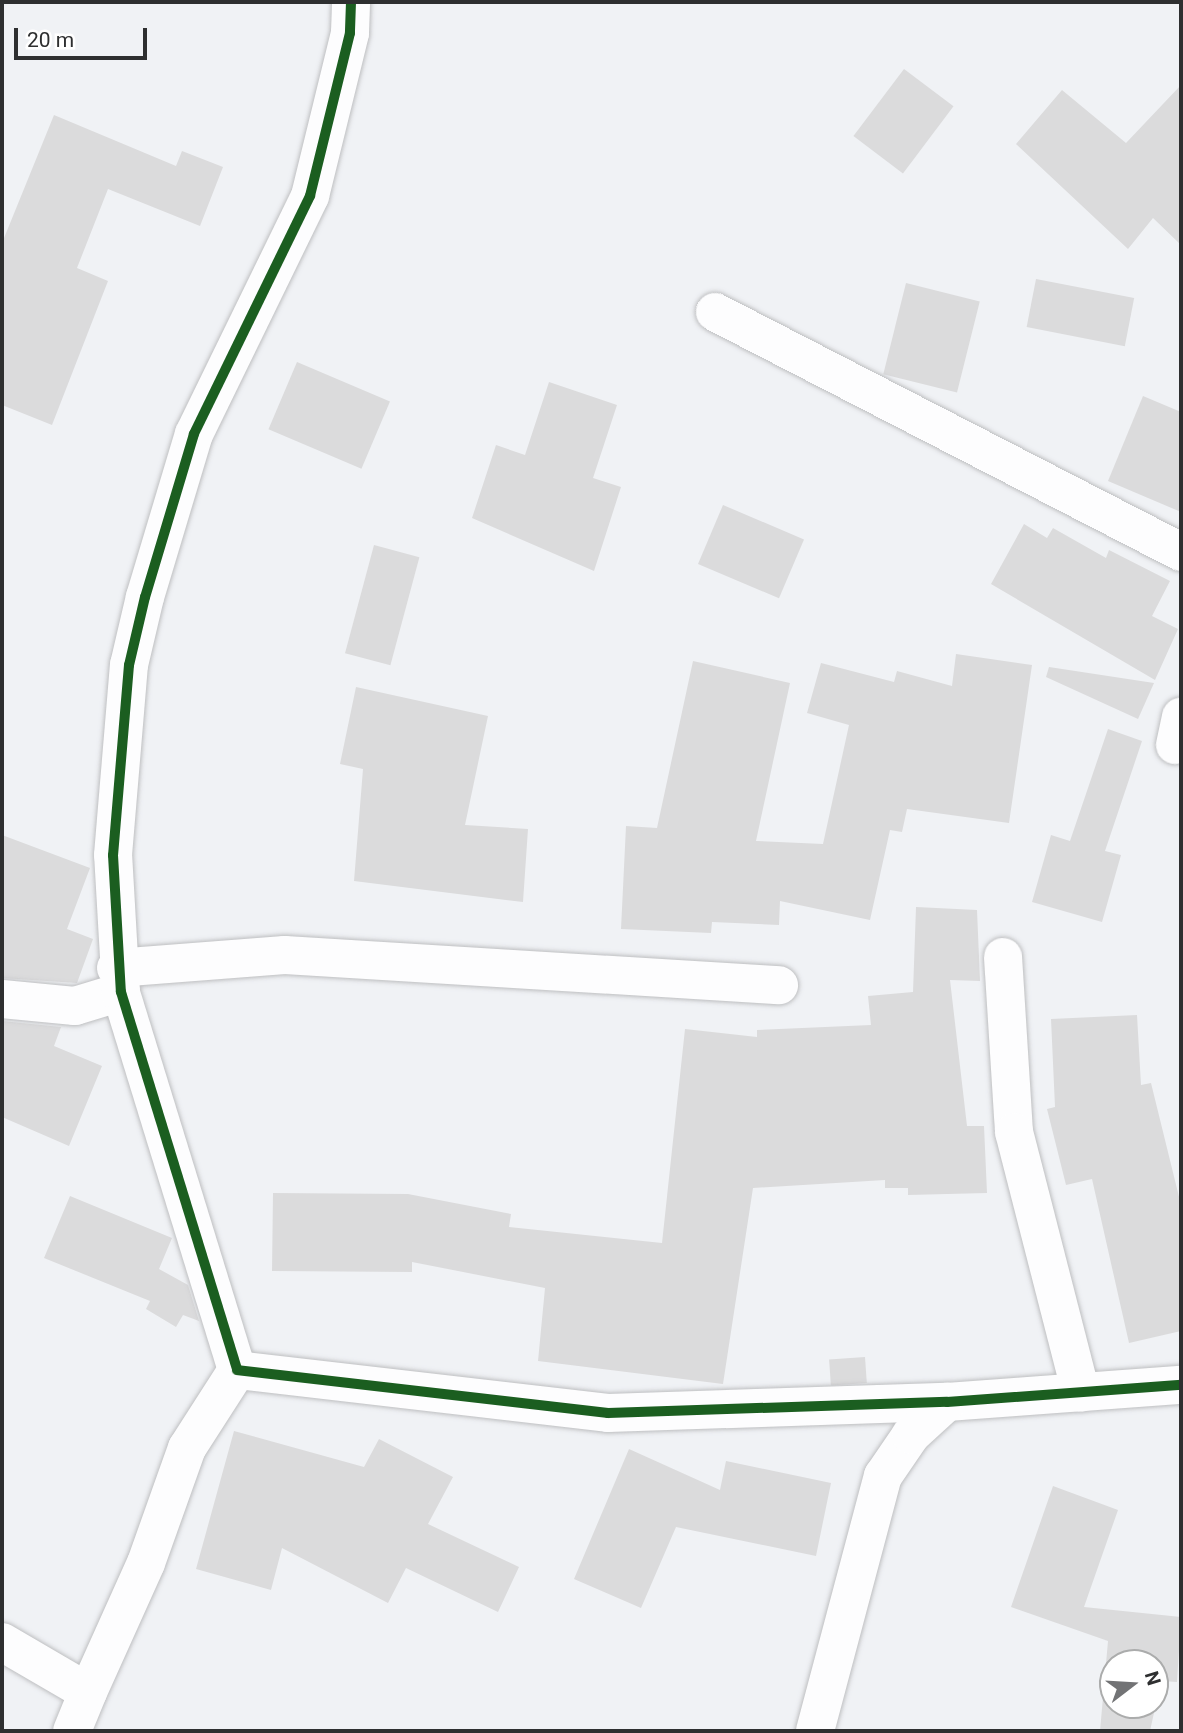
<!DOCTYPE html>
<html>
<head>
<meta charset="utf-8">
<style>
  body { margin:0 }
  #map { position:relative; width:1183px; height:1733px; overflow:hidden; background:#f0f2f5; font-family:Roboto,sans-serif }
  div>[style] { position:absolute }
  .building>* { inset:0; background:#dbdbdc; transform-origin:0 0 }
  .roads { filter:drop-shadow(0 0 2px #bebfc1) drop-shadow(0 0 2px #bebfc1) }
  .minor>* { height:38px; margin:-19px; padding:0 19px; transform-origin:19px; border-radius:19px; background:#fdfdfe }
  .cycleway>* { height:10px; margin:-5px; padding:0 5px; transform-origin:5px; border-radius:5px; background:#1b5e20 }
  span { translate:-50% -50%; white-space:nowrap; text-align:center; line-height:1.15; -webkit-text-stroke:6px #fff; paint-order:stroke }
  .frame { position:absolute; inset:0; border:4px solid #2e2f30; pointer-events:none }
  .north { position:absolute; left:1099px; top:1649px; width:70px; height:70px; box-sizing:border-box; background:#fff; border:2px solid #abacac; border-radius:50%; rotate:73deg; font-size:19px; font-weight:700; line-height:28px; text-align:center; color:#2e2f30 }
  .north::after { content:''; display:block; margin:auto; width:24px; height:32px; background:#727375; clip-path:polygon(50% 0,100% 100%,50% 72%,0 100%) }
  .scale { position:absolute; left:14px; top:28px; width:133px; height:32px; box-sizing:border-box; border:4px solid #2e2f30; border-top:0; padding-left:9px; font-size:21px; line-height:24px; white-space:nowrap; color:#2e2f30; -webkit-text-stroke:5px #fff; paint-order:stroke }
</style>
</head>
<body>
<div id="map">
  <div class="building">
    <div style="left:904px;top:69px;width:62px;height:84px;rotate:37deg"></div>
    <div style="clip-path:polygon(1181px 85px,1181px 245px,1153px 218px,1128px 249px,1016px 144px,1062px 90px,1126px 143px)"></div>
    <div style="clip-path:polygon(54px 115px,176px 166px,182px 151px,223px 167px,200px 226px,108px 189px,77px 268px,108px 281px,52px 425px,2px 405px,2px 243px)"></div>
    <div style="left:1036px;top:279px;width:100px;height:49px;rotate:11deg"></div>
    <div style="left:906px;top:283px;width:76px;height:94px;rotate:14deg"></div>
    <div style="left:297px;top:362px;width:101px;height:73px;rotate:23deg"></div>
    <div style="clip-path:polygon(549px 382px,617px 405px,593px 478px,621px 487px,594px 571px,472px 518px,496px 445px,525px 455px)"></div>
    <div style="clip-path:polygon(1143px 396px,1181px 412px,1181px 512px,1108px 481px)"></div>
    <div style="left:723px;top:505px;width:88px;height:64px;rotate:23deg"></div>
    <div style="clip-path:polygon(1024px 524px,1047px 538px,1053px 528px,1106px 558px,1109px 550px,1170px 581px,1152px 616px,1178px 629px,1155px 680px,991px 584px)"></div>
    <div style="left:374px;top:545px;width:47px;height:112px;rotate:15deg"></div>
    <div style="clip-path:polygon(956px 654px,1032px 665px,1009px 823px,907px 809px,902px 832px,890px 830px,870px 920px,780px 901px,779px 925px,712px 922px,711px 933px,621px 929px,626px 826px,657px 828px,693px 661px,790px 683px,756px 841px,823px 844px,849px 725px,807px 713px,821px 663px,894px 682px,897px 671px,952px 686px)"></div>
    <div style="clip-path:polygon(1049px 667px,1154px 683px,1138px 719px,1046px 677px)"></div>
    <div style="clip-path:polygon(356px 687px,488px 716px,465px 825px,528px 829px,523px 902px,354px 881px,363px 769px,340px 764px)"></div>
    <div style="clip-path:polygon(1108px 729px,1142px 741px,1105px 851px,1121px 855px,1102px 922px,1032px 902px,1051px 835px,1070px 841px)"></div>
    <div style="clip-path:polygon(2px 835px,90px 868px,67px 929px,93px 939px,77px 983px,2px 978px)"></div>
    <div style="clip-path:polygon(916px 907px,977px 910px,980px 981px,950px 980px,967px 1126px,984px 1126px,987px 1193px,908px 1195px,908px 1188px,885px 1188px,885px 1180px,753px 1188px,723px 1384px,538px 1361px,545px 1288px,412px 1262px,412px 1272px,272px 1271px,273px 1193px,408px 1194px,511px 1214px,509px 1227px,662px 1243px,685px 1029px,757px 1037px,757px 1030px,871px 1025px,868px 996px,913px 992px)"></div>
    <div style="clip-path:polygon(1137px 1015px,1141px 1085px,1151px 1083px,1181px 1205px,1181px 1331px,1129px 1343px,1092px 1179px,1066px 1185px,1047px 1109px,1055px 1107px,1051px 1019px)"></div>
    <div style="clip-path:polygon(2px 1021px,61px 1027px,54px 1046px,102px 1066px,69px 1146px,2px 1117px)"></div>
    <div style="clip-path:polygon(70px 1196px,172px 1238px,159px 1269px,188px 1285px,199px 1321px,183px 1315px,176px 1327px,146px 1309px,150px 1301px,44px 1258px)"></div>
    <div style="left:865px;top:1357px;width:26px;height:36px;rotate:86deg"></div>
    <div style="clip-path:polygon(234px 1431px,364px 1467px,379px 1439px,453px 1477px,428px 1524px,519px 1567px,498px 1612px,406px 1568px,388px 1603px,282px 1548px,271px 1590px,196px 1569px)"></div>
    <div style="clip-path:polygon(629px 1449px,720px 1490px,726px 1461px,831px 1483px,816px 1556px,676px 1527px,641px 1608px,574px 1579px)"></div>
    <div style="clip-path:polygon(evenodd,1053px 1486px,1118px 1510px,1084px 1607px,1181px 1617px,1177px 1682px,1161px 1681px,1150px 1731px,1100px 1731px,1108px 1641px,1011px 1607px,1053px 1486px,1113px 1663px,1155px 1663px,1155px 1705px,1113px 1705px,1113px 1663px)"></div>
  </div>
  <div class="roads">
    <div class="minor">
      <div style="left:715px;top:312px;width:524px;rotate:27.25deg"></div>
      <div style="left:1175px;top:745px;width:29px;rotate:-78deg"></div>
      <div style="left:1003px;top:957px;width:175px;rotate:86.4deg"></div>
      <div style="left:1014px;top:1132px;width:269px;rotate:75.6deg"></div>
      <div style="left:116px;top:968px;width:169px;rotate:-4.4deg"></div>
      <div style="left:285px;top:955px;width:495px;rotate:3.5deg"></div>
      <div style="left:2px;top:999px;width:73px;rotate:5.5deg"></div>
      <div style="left:75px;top:1006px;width:48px;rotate:-16.9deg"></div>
      <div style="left:237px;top:1370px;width:395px;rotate:-107.1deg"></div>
      <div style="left:121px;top:992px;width:137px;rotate:-93.3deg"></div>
      <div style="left:113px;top:855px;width:191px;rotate:-85.2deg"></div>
      <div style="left:129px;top:665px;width:70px;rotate:-76.8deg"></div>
      <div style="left:145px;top:597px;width:170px;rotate:-73.3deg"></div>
      <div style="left:194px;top:434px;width:265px;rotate:-64deg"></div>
      <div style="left:310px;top:196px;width:168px;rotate:-76.2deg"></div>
      <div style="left:350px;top:33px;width:31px;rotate:-88deg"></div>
      <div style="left:237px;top:1370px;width:373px;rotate:6.6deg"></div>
      <div style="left:608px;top:1413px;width:339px;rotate:-1.9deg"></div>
      <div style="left:947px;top:1402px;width:235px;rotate:-4.2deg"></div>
      <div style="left:2px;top:1642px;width:99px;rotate:30.2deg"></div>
      <div style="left:88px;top:1692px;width:42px;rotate:112.3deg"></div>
      <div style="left:88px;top:1692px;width:141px;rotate:-65.8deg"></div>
      <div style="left:146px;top:1563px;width:122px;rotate:-70.4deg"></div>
      <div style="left:187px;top:1448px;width:93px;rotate:-57.3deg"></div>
      <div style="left:815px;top:1731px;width:264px;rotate:-75.1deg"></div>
      <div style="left:883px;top:1476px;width:50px;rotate:-55.7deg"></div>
      <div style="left:911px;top:1435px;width:49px;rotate:-42.5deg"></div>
    </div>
  </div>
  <div class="cycleway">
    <div style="left:351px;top:2px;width:31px;rotate:92deg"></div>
    <div style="left:350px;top:33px;width:168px;rotate:103.8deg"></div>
    <div style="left:310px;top:196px;width:265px;rotate:116deg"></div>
    <div style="left:194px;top:434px;width:170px;rotate:106.7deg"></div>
    <div style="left:145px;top:597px;width:70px;rotate:103.2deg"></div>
    <div style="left:129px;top:665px;width:191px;rotate:94.8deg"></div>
    <div style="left:113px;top:855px;width:137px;rotate:86.7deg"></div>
    <div style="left:121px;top:992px;width:395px;rotate:72.9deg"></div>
    <div style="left:237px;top:1370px;width:373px;rotate:6.6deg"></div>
    <div style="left:608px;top:1413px;width:339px;rotate:-1.9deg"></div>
    <div style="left:947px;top:1402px;width:235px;rotate:-4.2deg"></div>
  </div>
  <div class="frame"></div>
  <div class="north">N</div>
  <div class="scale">20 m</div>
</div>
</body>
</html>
